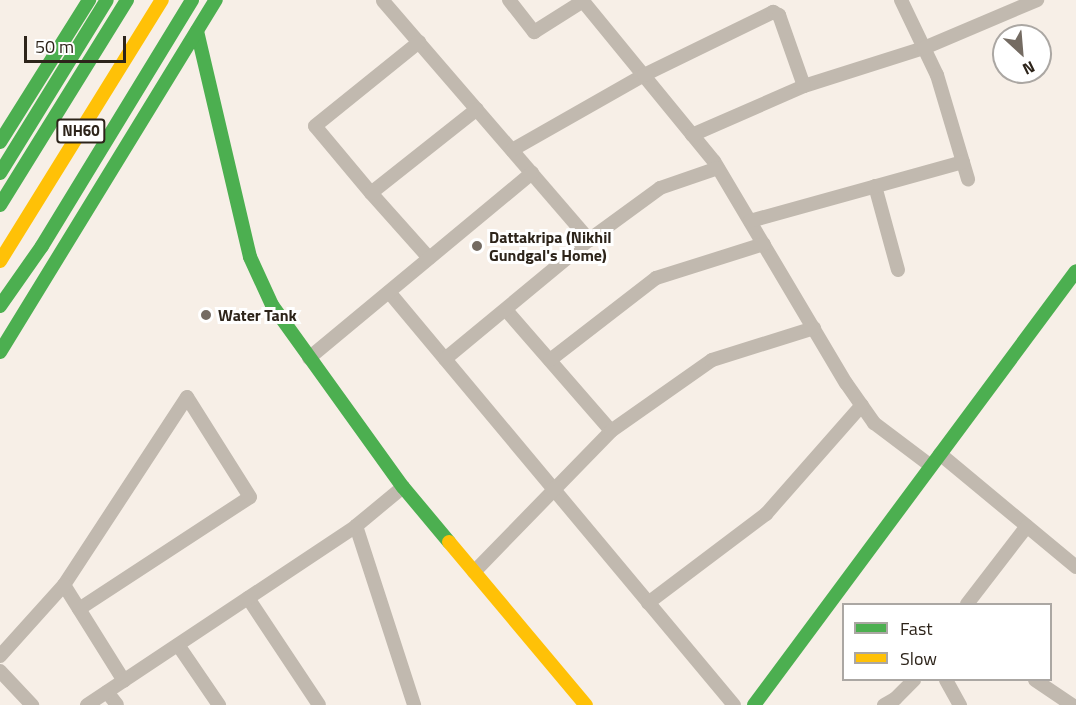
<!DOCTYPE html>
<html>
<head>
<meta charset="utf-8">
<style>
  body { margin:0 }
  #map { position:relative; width:1076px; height:705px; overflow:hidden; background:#f7efe7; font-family:"Titillium Web",sans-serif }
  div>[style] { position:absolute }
  .street>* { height:14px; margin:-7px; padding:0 7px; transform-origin:7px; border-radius:7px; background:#c1b9af }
  .fast>* { height:14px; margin:-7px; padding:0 7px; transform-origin:7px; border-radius:7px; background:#4caf50 }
  .slow>* { height:14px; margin:-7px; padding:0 7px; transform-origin:7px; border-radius:7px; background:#ffc107 }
  .dots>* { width:16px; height:16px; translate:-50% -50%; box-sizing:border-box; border:3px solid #fff; border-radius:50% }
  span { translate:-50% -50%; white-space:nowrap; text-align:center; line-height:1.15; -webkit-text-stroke:6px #fff; paint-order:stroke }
  .shield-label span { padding:2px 4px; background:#fff; border:2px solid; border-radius:4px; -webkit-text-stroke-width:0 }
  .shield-label { font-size:15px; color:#2d241a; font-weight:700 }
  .poi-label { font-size:16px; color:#2d241a; font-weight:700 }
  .left { translate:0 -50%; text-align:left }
  .legend { position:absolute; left:842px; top:603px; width:210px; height:78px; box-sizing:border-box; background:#fff; border:2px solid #aba7a3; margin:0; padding:8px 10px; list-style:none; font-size:18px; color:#2d241a }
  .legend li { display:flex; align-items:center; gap:12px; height:30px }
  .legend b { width:30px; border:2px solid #aba7a3 }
  .north { position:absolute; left:992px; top:24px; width:60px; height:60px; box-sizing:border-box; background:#fff; border:2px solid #aba7a3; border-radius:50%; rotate:154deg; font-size:16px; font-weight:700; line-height:24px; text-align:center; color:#2d241a }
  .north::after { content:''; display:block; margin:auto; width:21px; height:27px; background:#746b62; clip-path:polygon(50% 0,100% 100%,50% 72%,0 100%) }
  .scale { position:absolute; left:24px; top:36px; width:102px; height:27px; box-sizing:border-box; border:3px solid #2d241a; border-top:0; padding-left:8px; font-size:18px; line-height:21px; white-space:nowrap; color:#2d241a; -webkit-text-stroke:4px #fff; paint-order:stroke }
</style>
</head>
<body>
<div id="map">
  <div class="street">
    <div style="left:509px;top:0;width:41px;rotate:52deg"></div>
    <div style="left:534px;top:32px;width:58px;rotate:-32.3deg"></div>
    <div style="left:582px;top:0;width:208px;rotate:50.7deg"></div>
    <div style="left:714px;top:161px;width:258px;rotate:59.3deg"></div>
    <div style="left:846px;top:383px;width:49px;rotate:55deg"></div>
    <div style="left:874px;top:423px;width:71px;rotate:37deg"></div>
    <div style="left:901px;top:0;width:83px;rotate:64.4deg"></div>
    <div style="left:937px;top:75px;width:109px;rotate:73.4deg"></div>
    <div style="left:383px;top:1px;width:316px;rotate:49.2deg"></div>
    <div style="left:692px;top:135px;width:122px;rotate:-23.6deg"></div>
    <div style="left:804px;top:86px;width:126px;rotate:-17.6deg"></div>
    <div style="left:924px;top:48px;width:123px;rotate:-23deg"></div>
    <div style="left:512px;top:150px;width:152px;rotate:-29.6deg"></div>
    <div style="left:644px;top:75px;width:144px;rotate:-26deg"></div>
    <div style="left:773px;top:12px;width:7px;rotate:27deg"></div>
    <div style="left:779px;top:15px;width:75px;rotate:70.6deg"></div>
    <div style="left:875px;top:186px;width:87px;rotate:74.7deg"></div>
    <div style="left:371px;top:193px;width:87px;rotate:-129.9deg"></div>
    <div style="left:315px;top:126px;width:134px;rotate:-38.9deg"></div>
    <div style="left:750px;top:221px;width:221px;rotate:-15.5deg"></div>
    <div style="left:429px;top:258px;width:87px;rotate:-131.7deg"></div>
    <div style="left:371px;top:193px;width:135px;rotate:-38.4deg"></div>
    <div style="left:389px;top:292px;width:538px;rotate:50.13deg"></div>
    <div style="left:506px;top:310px;width:160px;rotate:49deg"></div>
    <div style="left:309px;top:358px;width:290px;rotate:-39.7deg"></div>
    <div style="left:445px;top:359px;width:187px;rotate:-39.6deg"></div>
    <div style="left:589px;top:240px;width:88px;rotate:-36.2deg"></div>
    <div style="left:660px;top:188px;width:61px;rotate:-19deg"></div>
    <div style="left:550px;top:360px;width:134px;rotate:-37.7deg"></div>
    <div style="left:656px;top:278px;width:113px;rotate:-17.5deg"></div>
    <div style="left:940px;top:454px;width:177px;rotate:39.7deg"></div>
    <div style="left:356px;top:526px;width:188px;rotate:72deg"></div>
    <div style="left:474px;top:572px;width:197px;rotate:-45.8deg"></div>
    <div style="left:611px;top:431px;width:123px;rotate:-35.1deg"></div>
    <div style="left:712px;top:360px;width:107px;rotate:-17.4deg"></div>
    <div style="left:248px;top:598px;width:128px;rotate:56.4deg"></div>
    <div style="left:648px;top:603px;width:148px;rotate:-37deg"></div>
    <div style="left:766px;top:514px;width:145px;rotate:-48.6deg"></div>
    <div style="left:967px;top:604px;width:98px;rotate:-52.4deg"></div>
    <div style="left:79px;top:609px;width:204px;rotate:-33.2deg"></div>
    <div style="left:250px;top:497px;width:118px;rotate:-122.2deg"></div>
    <div style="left:187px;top:397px;width:225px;rotate:123.2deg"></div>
    <div style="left:64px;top:585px;width:113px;rotate:58deg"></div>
    <div style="left:178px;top:645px;width:73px;rotate:55.7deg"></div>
    <div style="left:0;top:656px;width:96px;rotate:-48deg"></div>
    <div style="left:0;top:671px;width:47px;rotate:46.7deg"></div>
    <div style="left:946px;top:680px;width:29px;rotate:61deg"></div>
    <div style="left:1035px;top:680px;width:45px;rotate:34deg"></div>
    <div style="left:107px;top:692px;width:16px;rotate:52deg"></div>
    <div style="left:87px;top:705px;width:323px;rotate:-33.6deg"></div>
    <div style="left:356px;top:526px;width:61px;rotate:-39.7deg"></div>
    <div style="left:884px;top:705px;width:13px;rotate:-29deg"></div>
    <div style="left:895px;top:699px;width:27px;rotate:-45deg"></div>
  </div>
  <div class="fast">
    <div style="left:197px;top:31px;width:232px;rotate:76.8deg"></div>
    <div style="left:250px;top:257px;width:53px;rotate:65.4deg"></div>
    <div style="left:272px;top:305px;width:224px;rotate:54.3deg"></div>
    <div style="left:403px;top:487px;width:72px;rotate:50.1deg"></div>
    <div style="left:0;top:142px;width:168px;rotate:-57.9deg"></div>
    <div style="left:0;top:173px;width:203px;rotate:-58.3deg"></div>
    <div style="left:0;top:205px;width:241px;rotate:-58.2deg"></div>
    <div style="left:0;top:306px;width:73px;rotate:-55deg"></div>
    <div style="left:42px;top:246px;width:288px;rotate:-58.6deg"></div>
    <div style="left:0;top:352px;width:413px;rotate:-58.5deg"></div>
    <div style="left:754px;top:705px;width:540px;rotate:-53.43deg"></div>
  </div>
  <div class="slow">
    <div style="left:0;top:261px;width:307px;rotate:-58.2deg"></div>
    <div style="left:449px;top:542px;width:213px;rotate:50deg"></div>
  </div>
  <div class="dots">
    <div style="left:477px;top:246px;background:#746b62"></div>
    <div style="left:206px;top:315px;background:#746b62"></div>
  </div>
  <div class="shield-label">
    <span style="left:81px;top:131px">NH60</span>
  </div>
  <div class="poi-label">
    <span class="left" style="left:489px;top:246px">Dattakripa (Nikhil<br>Gundgal's Home)</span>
    <span class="left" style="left:218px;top:315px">Water Tank</span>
  </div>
  <ul class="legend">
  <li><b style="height:8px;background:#4caf50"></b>Fast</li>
  <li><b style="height:8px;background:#ffc107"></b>Slow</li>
  </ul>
  <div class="north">N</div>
  <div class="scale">50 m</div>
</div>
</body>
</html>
